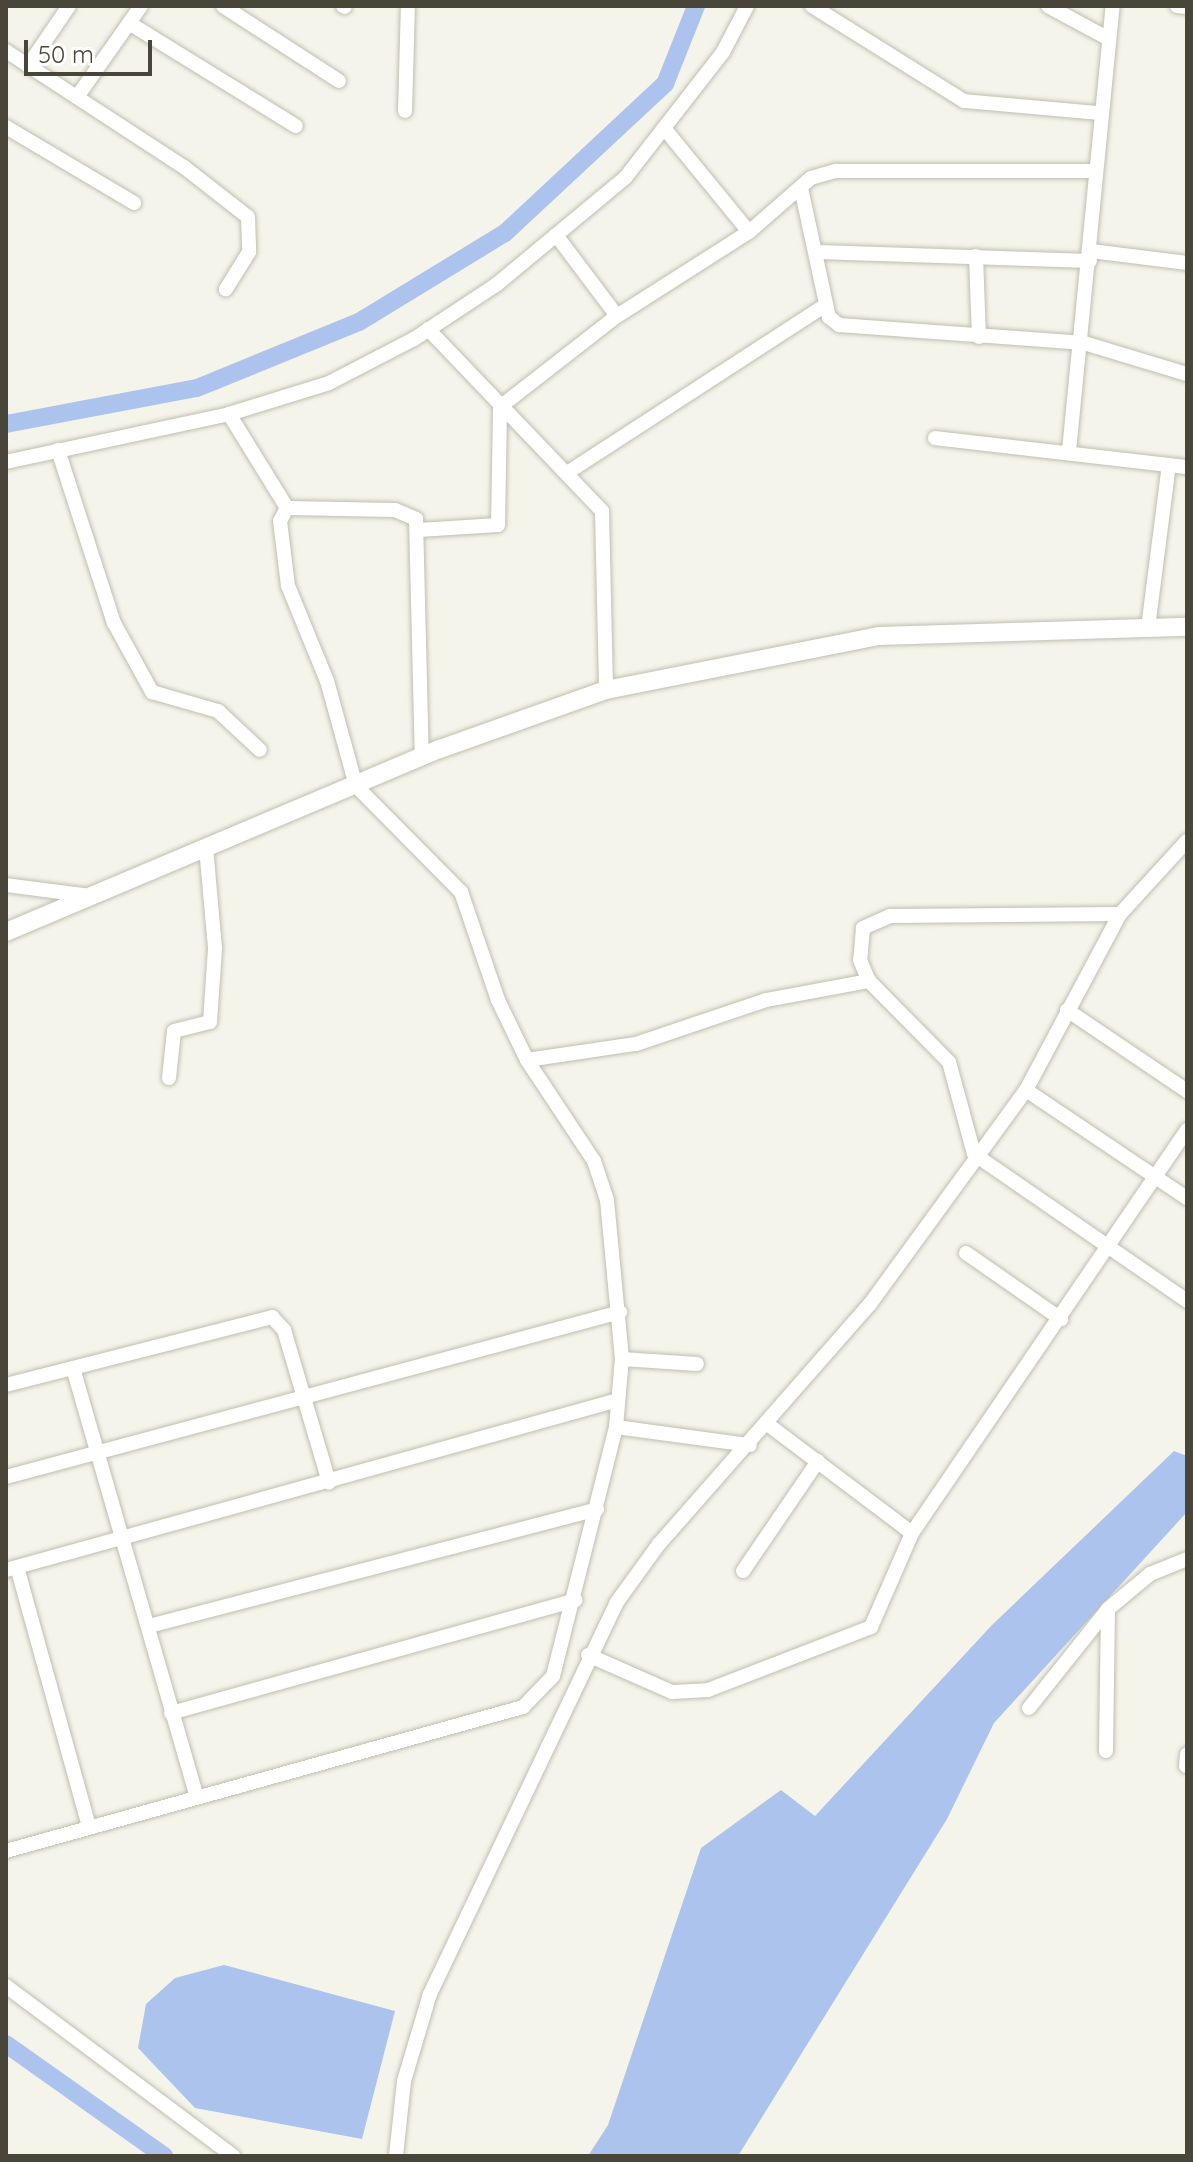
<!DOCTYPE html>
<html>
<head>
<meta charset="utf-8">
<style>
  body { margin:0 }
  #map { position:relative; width:1193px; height:2162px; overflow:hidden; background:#f5f4eb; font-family:Quicksand,sans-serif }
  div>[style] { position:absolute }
  .water>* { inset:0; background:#acc4ed }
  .canal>* { height:18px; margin:-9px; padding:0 9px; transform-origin:9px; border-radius:9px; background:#acc4ed }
  .roads { filter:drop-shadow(0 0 2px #c0beae) drop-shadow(0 0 2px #c0beae) }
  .minor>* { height:14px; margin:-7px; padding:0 7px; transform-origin:7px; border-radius:7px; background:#fff }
  .tertiary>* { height:18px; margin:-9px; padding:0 9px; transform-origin:9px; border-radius:9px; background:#fff }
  span { translate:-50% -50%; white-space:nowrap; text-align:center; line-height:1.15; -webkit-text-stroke:6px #fff; paint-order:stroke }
  .frame { position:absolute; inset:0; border:8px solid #494639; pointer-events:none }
  .scale { position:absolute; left:24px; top:40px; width:128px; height:36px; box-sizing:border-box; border:4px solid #494639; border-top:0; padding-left:10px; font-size:24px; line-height:28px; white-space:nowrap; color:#494639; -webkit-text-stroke:6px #fff; paint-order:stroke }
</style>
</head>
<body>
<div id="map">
  <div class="water">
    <div style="clip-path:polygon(1174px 1451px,1187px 1456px,1187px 1512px,994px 1723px,947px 1819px,738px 2156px,588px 2156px,608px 2125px,701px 1848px,781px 1790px,815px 1816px,991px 1626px)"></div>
    <div style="clip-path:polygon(224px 1965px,395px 2011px,362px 2139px,195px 2108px,138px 2048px,146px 2004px,175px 1978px)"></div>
  </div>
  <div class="canal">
    <div style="left:6px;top:424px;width:194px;rotate:-10.7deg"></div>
    <div style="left:197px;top:388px;width:175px;rotate:-22.2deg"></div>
    <div style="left:359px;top:322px;width:171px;rotate:-31.4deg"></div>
    <div style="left:505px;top:233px;width:219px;rotate:-43deg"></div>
    <div style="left:665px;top:84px;width:84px;rotate:-68.3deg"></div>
    <div style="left:6px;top:2044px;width:194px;rotate:35.3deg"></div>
  </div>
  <div class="roads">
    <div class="minor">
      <div style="left:223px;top:6px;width:138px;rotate:32.9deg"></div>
      <div style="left:343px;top:6px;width:2px;rotate:27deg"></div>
      <div style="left:812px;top:6px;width:179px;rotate:32deg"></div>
      <div style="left:964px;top:101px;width:135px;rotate:5.1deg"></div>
      <div style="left:1048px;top:6px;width:69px;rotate:28.4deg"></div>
      <div style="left:1177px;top:6px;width:10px;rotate:6deg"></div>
      <div style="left:129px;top:23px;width:196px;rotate:31.7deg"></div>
      <div style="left:6px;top:51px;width:212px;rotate:33.1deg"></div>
      <div style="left:184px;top:167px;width:81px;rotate:38deg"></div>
      <div style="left:248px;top:217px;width:35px;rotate:88deg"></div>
      <div style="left:249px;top:252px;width:44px;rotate:121.9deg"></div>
      <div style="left:28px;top:66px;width:73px;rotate:-55.7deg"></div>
      <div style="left:77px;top:97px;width:111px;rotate:-54.9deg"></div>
      <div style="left:405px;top:111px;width:105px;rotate:-88.4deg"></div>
      <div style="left:6px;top:127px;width:149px;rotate:30.7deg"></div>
      <div style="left:664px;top:128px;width:134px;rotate:50.7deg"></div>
      <div style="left:801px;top:188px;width:132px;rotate:77.8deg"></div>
      <div style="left:829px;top:317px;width:13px;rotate:39deg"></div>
      <div style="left:839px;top:325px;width:246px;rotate:4.2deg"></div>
      <div style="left:1084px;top:343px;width:108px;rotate:16.8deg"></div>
      <div style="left:556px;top:235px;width:101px;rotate:53deg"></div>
      <div style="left:1091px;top:251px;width:97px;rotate:7.1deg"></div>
      <div style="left:818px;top:252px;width:272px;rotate:1.9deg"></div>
      <div style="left:976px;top:256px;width:81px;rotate:87.9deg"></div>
      <div style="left:428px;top:329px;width:252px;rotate:46.3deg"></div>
      <div style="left:602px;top:511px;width:179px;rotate:88.7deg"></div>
      <div style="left:229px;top:414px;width:110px;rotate:58.3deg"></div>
      <div style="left:935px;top:438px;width:254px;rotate:6.6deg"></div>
      <div style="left:58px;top:450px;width:182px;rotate:72.1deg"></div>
      <div style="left:114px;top:623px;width:79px;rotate:61.2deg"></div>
      <div style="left:152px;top:692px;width:69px;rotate:16.1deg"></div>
      <div style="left:218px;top:711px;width:57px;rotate:42.9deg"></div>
      <div style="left:1069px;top:451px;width:447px;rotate:-84.4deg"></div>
      <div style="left:6px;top:462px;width:228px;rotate:-12.1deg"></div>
      <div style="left:229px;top:414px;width:105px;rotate:-17.2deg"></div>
      <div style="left:329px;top:383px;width:96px;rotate:-27.4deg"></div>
      <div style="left:414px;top:339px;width:98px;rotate:-33.4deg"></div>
      <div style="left:496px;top:285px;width:168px;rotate:-39.7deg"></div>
      <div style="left:625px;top:178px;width:160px;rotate:-52.1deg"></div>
      <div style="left:723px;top:52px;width:52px;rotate:-62.4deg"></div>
      <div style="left:570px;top:471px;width:305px;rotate:-33deg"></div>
      <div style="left:419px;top:530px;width:79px;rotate:-3.6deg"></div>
      <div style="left:498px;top:525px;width:118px;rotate:-89deg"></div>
      <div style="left:500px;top:407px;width:148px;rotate:-37.9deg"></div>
      <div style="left:617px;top:316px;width:156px;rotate:-32.5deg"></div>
      <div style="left:749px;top:232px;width:82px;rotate:-41.1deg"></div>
      <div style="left:811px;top:178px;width:26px;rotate:-16deg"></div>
      <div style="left:836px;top:171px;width:260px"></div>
      <div style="left:1148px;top:628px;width:164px;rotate:-82.7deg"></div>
      <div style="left:6px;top:885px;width:86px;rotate:7.4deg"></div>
      <div style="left:1120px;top:914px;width:230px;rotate:179.5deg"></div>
      <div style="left:890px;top:916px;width:30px;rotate:156deg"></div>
      <div style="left:863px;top:928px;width:32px;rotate:95deg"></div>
      <div style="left:860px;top:960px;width:23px;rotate:67deg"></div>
      <div style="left:869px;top:981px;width:114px;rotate:45.4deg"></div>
      <div style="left:949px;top:1062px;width:95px;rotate:74.8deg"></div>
      <div style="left:974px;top:1154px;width:259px;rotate:34.6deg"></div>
      <div style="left:1067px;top:1010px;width:145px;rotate:34deg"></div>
      <div style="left:527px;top:1060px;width:110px;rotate:-8.4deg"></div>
      <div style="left:636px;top:1044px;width:137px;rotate:-18.7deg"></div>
      <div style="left:766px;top:1000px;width:105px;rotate:-10.5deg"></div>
      <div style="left:169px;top:1078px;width:47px;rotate:-83.9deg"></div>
      <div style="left:174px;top:1031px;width:37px;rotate:-14deg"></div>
      <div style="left:210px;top:1022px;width:74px;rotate:-86.1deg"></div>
      <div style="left:215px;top:948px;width:100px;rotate:-95.1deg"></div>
      <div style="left:1026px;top:1090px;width:194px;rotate:33.9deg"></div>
      <div style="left:966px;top:1253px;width:116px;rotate:34.8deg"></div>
      <div style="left:622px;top:1359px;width:75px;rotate:3.8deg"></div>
      <div style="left:73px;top:1368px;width:443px;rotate:73.9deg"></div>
      <div style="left:6px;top:1385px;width:275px;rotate:-14.3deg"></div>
      <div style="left:272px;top:1317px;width:18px;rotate:47deg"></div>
      <div style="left:284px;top:1330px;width:159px;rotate:73.5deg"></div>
      <div style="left:770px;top:1426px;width:178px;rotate:37deg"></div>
      <div style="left:616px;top:1427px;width:135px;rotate:7.7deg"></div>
      <div style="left:6px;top:1477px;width:636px;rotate:-15.04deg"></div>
      <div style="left:17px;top:1567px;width:270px;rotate:74.5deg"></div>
      <div style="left:6px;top:1570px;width:635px;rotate:-15.52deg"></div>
      <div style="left:743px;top:1571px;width:133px;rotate:-55.7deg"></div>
      <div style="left:149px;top:1626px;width:463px;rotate:-14.6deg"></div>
      <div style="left:588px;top:1655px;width:92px;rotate:23.8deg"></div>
      <div style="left:672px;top:1692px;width:36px;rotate:-3deg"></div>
      <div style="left:708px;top:1690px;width:175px;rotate:-21.1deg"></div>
      <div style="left:871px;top:1627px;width:103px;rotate:-66.4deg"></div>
      <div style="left:912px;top:1533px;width:488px;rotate:-55.7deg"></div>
      <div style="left:1029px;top:1708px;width:127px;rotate:-51.4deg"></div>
      <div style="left:1108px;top:1609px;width:55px;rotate:-39.8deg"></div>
      <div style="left:1150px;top:1574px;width:40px;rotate:-22deg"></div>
      <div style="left:171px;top:1713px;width:420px;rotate:-15.6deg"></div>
      <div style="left:1106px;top:1751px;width:142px;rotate:-89.2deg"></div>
      <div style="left:1186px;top:1766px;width:12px;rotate:-85deg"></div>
      <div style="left:6px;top:1851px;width:537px;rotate:-15.56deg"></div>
      <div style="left:523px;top:1707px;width:43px;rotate:-45.9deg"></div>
      <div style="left:553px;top:1676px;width:257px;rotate:-75.8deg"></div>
      <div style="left:616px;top:1427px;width:68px;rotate:-85deg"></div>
      <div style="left:622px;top:1359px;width:160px;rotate:-95.4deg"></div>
      <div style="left:607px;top:1200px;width:41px;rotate:-108.4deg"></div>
      <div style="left:594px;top:1161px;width:121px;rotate:-123.6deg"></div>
      <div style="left:527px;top:1060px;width:67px;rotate:-115.8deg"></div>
      <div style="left:498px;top:1000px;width:114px;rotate:-108.9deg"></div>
      <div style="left:461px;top:892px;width:149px;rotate:-134.7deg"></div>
      <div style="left:356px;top:786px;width:109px;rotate:-105.4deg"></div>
      <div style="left:327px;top:681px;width:103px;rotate:-112.3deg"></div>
      <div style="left:288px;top:586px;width:65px;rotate:-97deg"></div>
      <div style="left:280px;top:521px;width:15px;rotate:-62deg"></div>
      <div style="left:287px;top:508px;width:108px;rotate:1.1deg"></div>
      <div style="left:395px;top:510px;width:23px;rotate:23deg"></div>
      <div style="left:416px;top:519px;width:238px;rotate:88.6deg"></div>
      <div style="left:6px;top:1986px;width:284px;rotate:36.8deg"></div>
      <div style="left:396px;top:2156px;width:75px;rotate:-83.9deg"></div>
      <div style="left:404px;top:2081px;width:91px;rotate:-73.4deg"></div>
      <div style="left:430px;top:1994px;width:434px;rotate:-64.5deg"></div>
      <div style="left:617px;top:1602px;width:72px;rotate:-54.1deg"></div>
      <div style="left:659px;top:1544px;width:320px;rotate:-48.7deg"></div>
      <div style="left:870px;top:1304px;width:265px;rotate:-53.9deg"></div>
      <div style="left:1026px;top:1090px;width:200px;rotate:-61.9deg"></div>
      <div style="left:1120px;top:914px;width:99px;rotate:-47.5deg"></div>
    </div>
    <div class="tertiary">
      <div style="left:6px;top:932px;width:471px;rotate:-22.9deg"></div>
      <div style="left:440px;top:749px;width:176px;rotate:-19.6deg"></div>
      <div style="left:606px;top:690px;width:278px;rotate:-11.2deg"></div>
      <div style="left:879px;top:636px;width:308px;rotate:-1.7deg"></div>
    </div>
  </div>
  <div class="frame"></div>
  <div class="scale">50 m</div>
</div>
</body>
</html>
